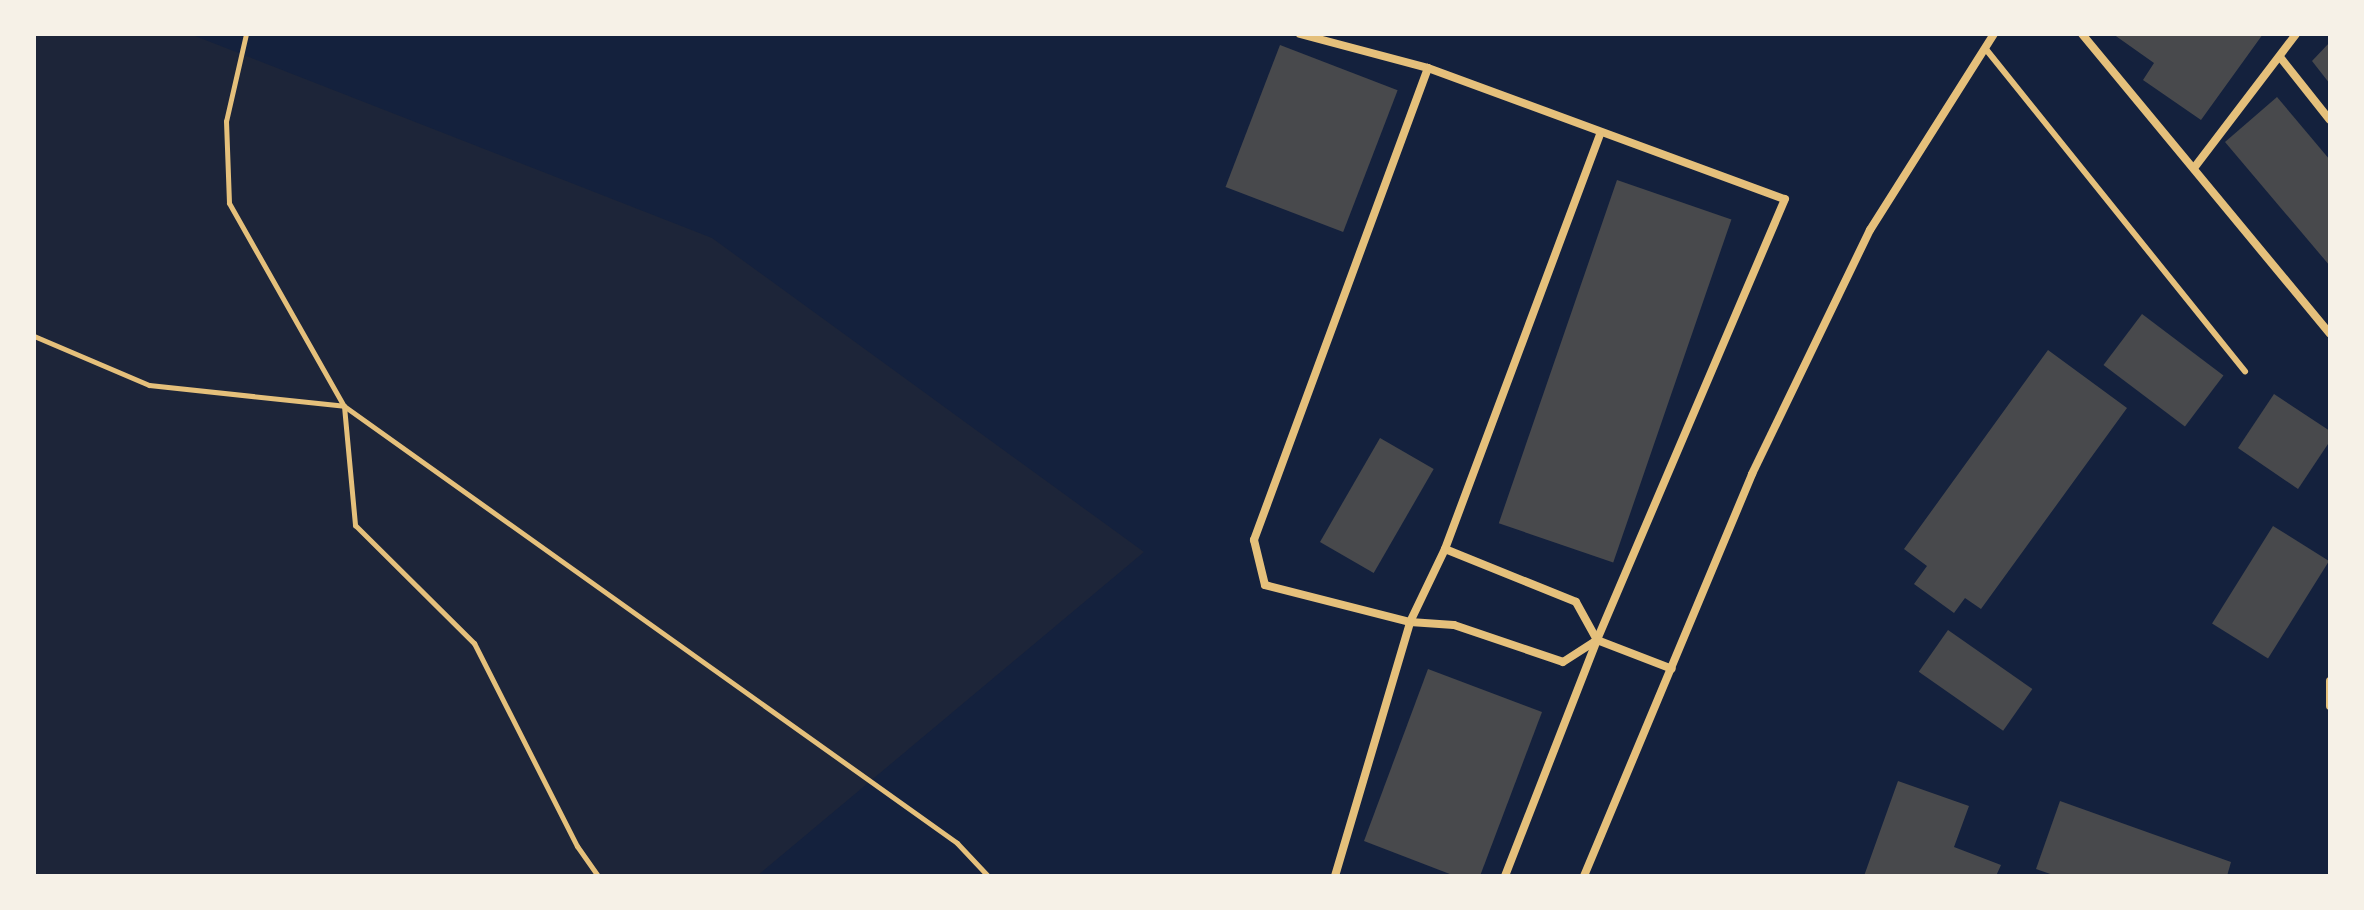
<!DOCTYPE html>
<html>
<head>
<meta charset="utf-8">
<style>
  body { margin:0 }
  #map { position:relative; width:2364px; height:910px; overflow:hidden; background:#14213d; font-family:Cabin,sans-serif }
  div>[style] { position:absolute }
  .green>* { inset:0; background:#1d2539 }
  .building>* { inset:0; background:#48494c; transform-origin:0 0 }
  .path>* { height:5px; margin:-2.5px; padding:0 2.5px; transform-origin:2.5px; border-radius:2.5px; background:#e5c07b }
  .service>* { height:6px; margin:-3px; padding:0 3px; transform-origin:3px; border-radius:3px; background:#e5c07b }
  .minor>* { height:8px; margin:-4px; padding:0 4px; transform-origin:4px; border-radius:4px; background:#e5c07b }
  span { translate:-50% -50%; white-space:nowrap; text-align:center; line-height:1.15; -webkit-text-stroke:6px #f6f1e7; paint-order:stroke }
  .frame { position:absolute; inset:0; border:36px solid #f6f1e7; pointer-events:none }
</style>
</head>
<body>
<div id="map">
  <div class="green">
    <div style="clip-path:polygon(34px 34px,190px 34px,712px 238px,1144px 552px,757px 876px,34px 876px)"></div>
  </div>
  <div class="building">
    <div style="clip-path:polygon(2113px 34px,2263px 34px,2201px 120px,2143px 80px,2154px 63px)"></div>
    <div style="clip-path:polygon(2330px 42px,2330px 84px,2312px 61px)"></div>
    <div style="left:1280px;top:45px;width:126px;height:152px;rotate:21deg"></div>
    <div style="clip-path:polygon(2277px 97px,2330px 160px,2330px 266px,2225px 142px)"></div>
    <div style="left:1617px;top:180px;width:121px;height:363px;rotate:19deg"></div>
    <div style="left:2142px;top:314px;width:102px;height:64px;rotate:37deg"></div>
    <div style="clip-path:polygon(2048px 350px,2127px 408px,1981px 609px,1965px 598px,1954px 613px,1914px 584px,1927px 566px,1904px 549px)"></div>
    <div style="clip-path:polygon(2274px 394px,2330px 431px,2330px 441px,2298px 489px,2238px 448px)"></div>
    <div style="left:1380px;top:438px;width:62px;height:120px;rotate:30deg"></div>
    <div style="left:2273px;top:526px;width:66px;height:115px;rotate:32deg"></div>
    <div style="left:1948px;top:630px;width:103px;height:51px;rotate:35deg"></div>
    <div style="clip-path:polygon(1428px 669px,1542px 712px,1480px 876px,1455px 876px,1364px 841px)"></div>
    <div style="clip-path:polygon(1898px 781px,1969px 806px,1954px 847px,2001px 865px,1996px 876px,1864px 876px)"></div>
    <div style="clip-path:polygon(2060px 801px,2231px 862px,2227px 876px,2056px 876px,2036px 869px)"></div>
  </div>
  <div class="path">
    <div style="left:246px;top:34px;width:89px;rotate:102.9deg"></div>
    <div style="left:226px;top:121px;width:82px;rotate:87.9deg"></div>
    <div style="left:229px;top:203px;width:233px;rotate:60.5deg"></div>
    <div style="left:344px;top:406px;width:120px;rotate:84.7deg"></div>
    <div style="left:355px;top:525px;width:168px;rotate:44.8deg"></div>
    <div style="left:474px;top:643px;width:228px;rotate:63.1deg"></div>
    <div style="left:577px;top:846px;width:37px;rotate:55deg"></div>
    <div style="left:34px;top:336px;width:125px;rotate:23.1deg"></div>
    <div style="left:149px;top:385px;width:196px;rotate:6.1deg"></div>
    <div style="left:344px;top:406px;width:753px;rotate:35.48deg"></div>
    <div style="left:957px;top:843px;width:45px;rotate:46.8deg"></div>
  </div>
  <div class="service">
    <div style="left:1985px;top:48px;width:415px;rotate:51.2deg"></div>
  </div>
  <div class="minor">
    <div style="left:1300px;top:34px;width:132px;rotate:14.9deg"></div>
    <div style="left:1428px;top:68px;width:380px;rotate:20.2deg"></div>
    <div style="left:1785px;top:199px;width:479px;rotate:113.1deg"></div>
    <div style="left:1597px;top:640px;width:253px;rotate:111.3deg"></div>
    <div style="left:2082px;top:34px;width:389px;rotate:50.4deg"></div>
    <div style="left:2280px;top:57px;width:80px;rotate:51.6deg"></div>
    <div style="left:1428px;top:68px;width:503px;rotate:110.24deg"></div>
    <div style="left:1254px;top:540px;width:46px;rotate:76.3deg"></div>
    <div style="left:1265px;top:585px;width:150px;rotate:14.3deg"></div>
    <div style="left:1410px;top:622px;width:44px;rotate:3.9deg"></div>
    <div style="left:1454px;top:625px;width:115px;rotate:18.7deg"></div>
    <div style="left:1563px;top:662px;width:40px;rotate:-32.9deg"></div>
    <div style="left:2194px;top:168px;width:168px;rotate:-52.7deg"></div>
    <div style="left:1445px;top:549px;width:141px;rotate:22deg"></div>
    <div style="left:1576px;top:602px;width:43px;rotate:61.1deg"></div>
    <div style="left:1597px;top:640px;width:80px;rotate:21.1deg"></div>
    <div style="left:2330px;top:681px;width:25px;rotate:90deg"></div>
    <div style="left:1335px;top:876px;width:265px;rotate:-73.5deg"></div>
    <div style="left:1410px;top:622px;width:81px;rotate:-64.4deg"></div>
    <div style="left:1445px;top:549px;width:445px;rotate:-69.5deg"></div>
    <div style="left:1584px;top:876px;width:436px;rotate:-67.3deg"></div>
    <div style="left:1752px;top:474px;width:271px;rotate:-64.2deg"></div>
    <div style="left:1870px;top:230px;width:232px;rotate:-57.7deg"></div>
  </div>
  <div class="frame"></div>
</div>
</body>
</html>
